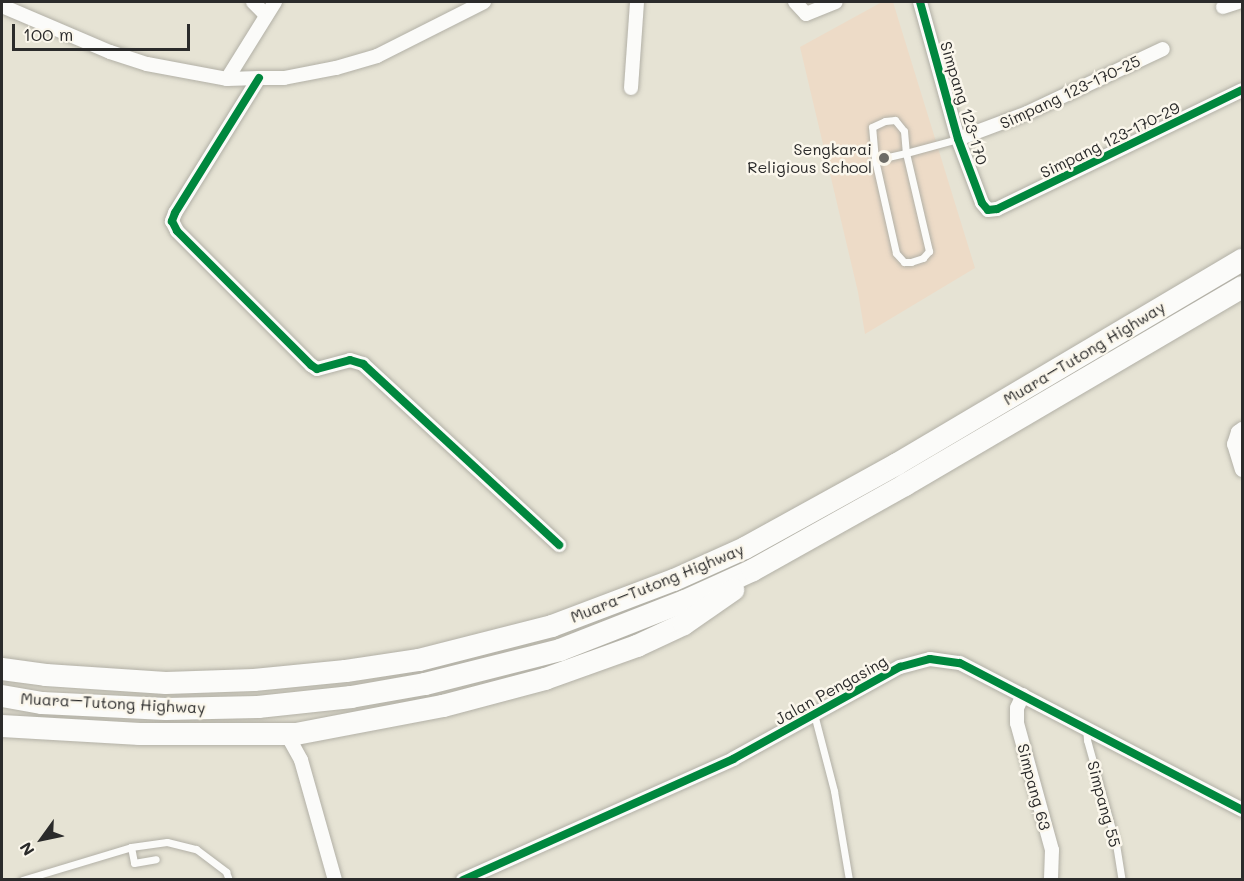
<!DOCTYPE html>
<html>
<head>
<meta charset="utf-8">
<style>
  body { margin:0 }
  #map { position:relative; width:1244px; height:881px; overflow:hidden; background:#e6e3d4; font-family:Mali,sans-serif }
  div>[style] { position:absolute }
  .built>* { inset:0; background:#eddbc7 }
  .roads { filter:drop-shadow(0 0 2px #b2b0a6) drop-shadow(0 0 2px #b2b0a6) }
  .service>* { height:7px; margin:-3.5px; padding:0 3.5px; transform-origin:3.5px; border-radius:3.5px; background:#fbfbf9 }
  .minor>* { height:14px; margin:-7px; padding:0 7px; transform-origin:7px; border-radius:7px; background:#fbfbf9 }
  .trunk>* { height:22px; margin:-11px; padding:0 11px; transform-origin:11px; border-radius:11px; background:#fbfbf9 }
  .cycleway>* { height:8px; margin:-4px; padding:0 4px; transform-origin:4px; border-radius:4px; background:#00873e }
  .dots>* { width:16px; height:16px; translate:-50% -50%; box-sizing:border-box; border:3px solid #fbf7ec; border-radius:50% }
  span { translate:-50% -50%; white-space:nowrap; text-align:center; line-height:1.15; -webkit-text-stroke:5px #fbf7ec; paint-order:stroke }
  .street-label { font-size:16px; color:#2b2b2b }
  .poi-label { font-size:16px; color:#2b2b2b }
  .right { translate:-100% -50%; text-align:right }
  .frame { position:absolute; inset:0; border:3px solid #2b2b2b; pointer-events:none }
  .north { position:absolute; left:12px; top:809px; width:60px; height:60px; -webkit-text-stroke:4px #fbf7ec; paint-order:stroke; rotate:237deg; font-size:16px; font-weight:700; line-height:24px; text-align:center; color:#2b2b2b }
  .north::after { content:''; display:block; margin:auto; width:21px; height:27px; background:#2b2b2b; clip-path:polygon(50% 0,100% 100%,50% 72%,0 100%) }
  .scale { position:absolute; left:12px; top:24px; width:178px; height:27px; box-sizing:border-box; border:3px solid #2b2b2b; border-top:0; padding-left:8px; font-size:18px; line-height:21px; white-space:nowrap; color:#2b2b2b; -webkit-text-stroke:4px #fbf7ec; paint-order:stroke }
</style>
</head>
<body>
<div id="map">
  <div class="built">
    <div style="clip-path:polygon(882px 2px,893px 2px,975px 268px,865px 334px,858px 292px,800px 47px)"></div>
  </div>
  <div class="roads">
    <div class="service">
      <div style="left:875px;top:160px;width:33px;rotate:-95deg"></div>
      <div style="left:872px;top:127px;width:14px;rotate:-25deg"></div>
      <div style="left:885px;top:121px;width:10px;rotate:-6deg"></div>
      <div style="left:895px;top:120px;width:14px;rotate:51deg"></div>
      <div style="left:904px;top:131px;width:22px;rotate:85deg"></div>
      <div style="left:906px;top:153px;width:101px;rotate:76.8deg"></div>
      <div style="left:929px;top:251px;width:9px;rotate:131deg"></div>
      <div style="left:923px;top:258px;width:13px;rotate:162deg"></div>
      <div style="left:911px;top:262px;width:7px;rotate:180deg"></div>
      <div style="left:904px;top:262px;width:12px;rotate:-132deg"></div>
      <div style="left:896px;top:253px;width:95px;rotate:-102.7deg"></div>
      <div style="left:875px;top:160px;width:32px;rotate:-13deg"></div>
      <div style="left:906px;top:153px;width:54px;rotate:-15.1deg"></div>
      <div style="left:814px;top:714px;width:80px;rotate:75.4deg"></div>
      <div style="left:834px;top:791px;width:90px;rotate:80.4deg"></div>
      <div style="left:1086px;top:728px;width:12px;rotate:85deg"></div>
      <div style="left:1087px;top:740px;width:108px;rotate:74.4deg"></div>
      <div style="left:1116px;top:844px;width:36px;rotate:81deg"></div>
      <div style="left:131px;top:847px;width:16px;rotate:79deg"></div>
      <div style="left:134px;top:863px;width:22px;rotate:-10deg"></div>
      <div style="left:22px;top:880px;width:114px;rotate:-16.8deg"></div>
      <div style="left:131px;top:847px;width:36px;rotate:-8deg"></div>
      <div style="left:167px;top:842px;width:30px;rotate:14deg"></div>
      <div style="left:196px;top:849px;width:38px;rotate:37deg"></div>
      <div style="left:226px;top:872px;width:9px;rotate:69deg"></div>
    </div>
    <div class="minor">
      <div style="left:253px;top:2px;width:18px;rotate:45deg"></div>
      <div style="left:795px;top:2px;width:16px;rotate:47deg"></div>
      <div style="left:806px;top:14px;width:32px;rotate:-22deg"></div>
      <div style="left:920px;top:2px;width:142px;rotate:74.5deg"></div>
      <div style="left:958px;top:139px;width:68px;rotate:69.4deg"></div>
      <div style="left:982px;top:203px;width:9px;rotate:49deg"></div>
      <div style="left:988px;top:210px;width:9px;rotate:-6deg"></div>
      <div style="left:997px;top:209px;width:272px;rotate:-25.9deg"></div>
      <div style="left:2px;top:6px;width:117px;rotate:23.1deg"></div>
      <div style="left:110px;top:52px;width:39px;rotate:18deg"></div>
      <div style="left:147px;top:64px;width:81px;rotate:10.6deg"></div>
      <div style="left:227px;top:79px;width:32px;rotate:-2deg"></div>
      <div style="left:259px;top:78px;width:25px"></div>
      <div style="left:284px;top:78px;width:53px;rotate:-10.9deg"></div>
      <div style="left:336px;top:68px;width:43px;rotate:-16.3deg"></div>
      <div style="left:377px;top:56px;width:120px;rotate:-26.8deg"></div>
      <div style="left:1223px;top:7px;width:16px;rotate:-18deg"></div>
      <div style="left:259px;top:78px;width:159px;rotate:121.9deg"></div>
      <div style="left:175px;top:213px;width:9px;rotate:111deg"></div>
      <div style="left:172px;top:221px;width:11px;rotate:63deg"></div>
      <div style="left:177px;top:231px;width:190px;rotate:45deg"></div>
      <div style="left:311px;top:365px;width:7px;rotate:34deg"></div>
      <div style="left:317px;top:369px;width:34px;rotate:-15deg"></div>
      <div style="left:350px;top:360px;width:14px;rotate:17deg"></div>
      <div style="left:363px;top:364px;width:267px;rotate:42.7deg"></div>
      <div style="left:227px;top:79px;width:91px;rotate:-58.1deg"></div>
      <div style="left:631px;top:88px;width:86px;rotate:-86deg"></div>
      <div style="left:958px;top:139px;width:74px;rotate:-20.6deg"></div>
      <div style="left:1027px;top:113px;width:150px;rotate:-25.2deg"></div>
      <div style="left:1242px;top:429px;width:5px;rotate:143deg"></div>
      <div style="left:1238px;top:432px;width:13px;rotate:108deg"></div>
      <div style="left:1234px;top:444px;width:27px;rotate:73deg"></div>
      <div style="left:1023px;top:695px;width:14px;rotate:115deg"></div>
      <div style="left:1017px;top:708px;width:15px;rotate:90deg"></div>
      <div style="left:1017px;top:723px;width:132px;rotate:74.6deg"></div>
      <div style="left:1052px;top:850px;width:30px;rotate:92deg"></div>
      <div style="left:282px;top:735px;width:9px;rotate:32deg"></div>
      <div style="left:290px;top:740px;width:23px;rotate:61deg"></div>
      <div style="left:301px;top:760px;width:125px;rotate:74.2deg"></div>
      <div style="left:463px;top:880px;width:296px;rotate:-24.1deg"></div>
      <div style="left:733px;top:759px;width:191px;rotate:-28.9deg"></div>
      <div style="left:900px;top:667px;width:31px;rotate:-15deg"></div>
      <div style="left:930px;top:659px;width:30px;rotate:8deg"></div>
      <div style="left:960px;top:663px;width:318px;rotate:27.5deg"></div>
    </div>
    <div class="trunk">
      <div style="left:2px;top:669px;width:44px;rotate:7.8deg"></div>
      <div style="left:46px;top:675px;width:120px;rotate:3.8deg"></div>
      <div style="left:166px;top:683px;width:88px;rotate:-2deg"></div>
      <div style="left:254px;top:680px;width:92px;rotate:-5.6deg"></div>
      <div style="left:346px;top:671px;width:74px;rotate:-8.6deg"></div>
      <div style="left:419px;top:660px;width:137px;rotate:-14.3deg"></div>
      <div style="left:552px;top:626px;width:130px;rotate:-20.7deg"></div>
      <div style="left:674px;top:580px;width:78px;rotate:-24.3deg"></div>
      <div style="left:745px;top:548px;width:174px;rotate:-28.9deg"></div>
      <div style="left:897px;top:464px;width:401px;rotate:-30.6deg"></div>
      <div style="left:2px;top:696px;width:41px;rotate:9.9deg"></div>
      <div style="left:42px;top:703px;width:124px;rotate:2.8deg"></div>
      <div style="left:166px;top:709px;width:92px;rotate:-1.2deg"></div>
      <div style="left:258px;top:707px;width:94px;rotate:-6.1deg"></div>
      <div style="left:351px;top:697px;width:75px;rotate:-10deg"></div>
      <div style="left:425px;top:684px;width:139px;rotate:-14.1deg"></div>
      <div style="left:560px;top:650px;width:134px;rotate:-21.4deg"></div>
      <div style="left:685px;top:601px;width:75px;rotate:-24.5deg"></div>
      <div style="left:753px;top:570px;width:174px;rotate:-29.2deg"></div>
      <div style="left:905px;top:485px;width:391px;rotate:-30.4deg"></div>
      <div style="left:2px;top:726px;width:138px;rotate:3.3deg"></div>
      <div style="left:140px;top:734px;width:156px"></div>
      <div style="left:296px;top:734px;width:150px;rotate:-10.8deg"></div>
      <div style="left:443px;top:706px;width:106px;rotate:-14.8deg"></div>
      <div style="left:545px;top:679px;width:98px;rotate:-19.7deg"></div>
      <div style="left:637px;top:646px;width:52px;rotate:-25.1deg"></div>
      <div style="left:684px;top:624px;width:60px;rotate:-34.8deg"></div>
    </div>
  </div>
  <div class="cycleway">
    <div style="left:920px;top:2px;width:142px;rotate:74.5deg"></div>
    <div style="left:958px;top:139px;width:68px;rotate:69.4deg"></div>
    <div style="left:982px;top:203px;width:9px;rotate:49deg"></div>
    <div style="left:988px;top:210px;width:9px;rotate:-6deg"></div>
    <div style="left:997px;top:209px;width:272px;rotate:-25.9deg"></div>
    <div style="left:259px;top:78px;width:159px;rotate:121.9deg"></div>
    <div style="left:175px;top:213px;width:9px;rotate:111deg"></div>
    <div style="left:172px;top:221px;width:11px;rotate:63deg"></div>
    <div style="left:177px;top:231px;width:190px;rotate:45deg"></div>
    <div style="left:311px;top:365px;width:7px;rotate:34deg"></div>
    <div style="left:317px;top:369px;width:34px;rotate:-15deg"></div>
    <div style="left:350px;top:360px;width:14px;rotate:17deg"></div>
    <div style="left:363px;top:364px;width:267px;rotate:42.7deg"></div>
    <div style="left:463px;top:880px;width:296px;rotate:-24.1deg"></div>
    <div style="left:733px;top:759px;width:191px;rotate:-28.9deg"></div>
    <div style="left:900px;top:667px;width:31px;rotate:-15deg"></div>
    <div style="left:930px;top:659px;width:30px;rotate:8deg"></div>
    <div style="left:960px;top:663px;width:318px;rotate:27.5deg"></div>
  </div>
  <div class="dots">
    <div style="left:884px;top:158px;background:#6c6b66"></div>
  </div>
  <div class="street-label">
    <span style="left:1070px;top:92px;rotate:-25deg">Simpang 123-170-25</span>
    <span style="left:964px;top:103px;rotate:73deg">Simpang 123-170</span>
    <span style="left:1110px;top:140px;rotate:-26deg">Simpang 123-170-29</span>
    <span style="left:1084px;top:353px;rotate:-31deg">Muara–Tutong Highway</span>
    <span style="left:657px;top:583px;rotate:-22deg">Muara–Tutong Highway</span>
    <span style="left:831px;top:690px;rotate:-29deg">Jalan Pengasing</span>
    <span style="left:113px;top:703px;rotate:3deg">Muara–Tutong Highway</span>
    <span style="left:1034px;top:787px;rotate:75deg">Simpang 63</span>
    <span style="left:1104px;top:804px;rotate:75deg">Simpang 55</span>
  </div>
  <div class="poi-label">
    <span class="right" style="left:872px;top:158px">Sengkarai<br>Religious School</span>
  </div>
  <div class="frame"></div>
  <div class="north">N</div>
  <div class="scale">100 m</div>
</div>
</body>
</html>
